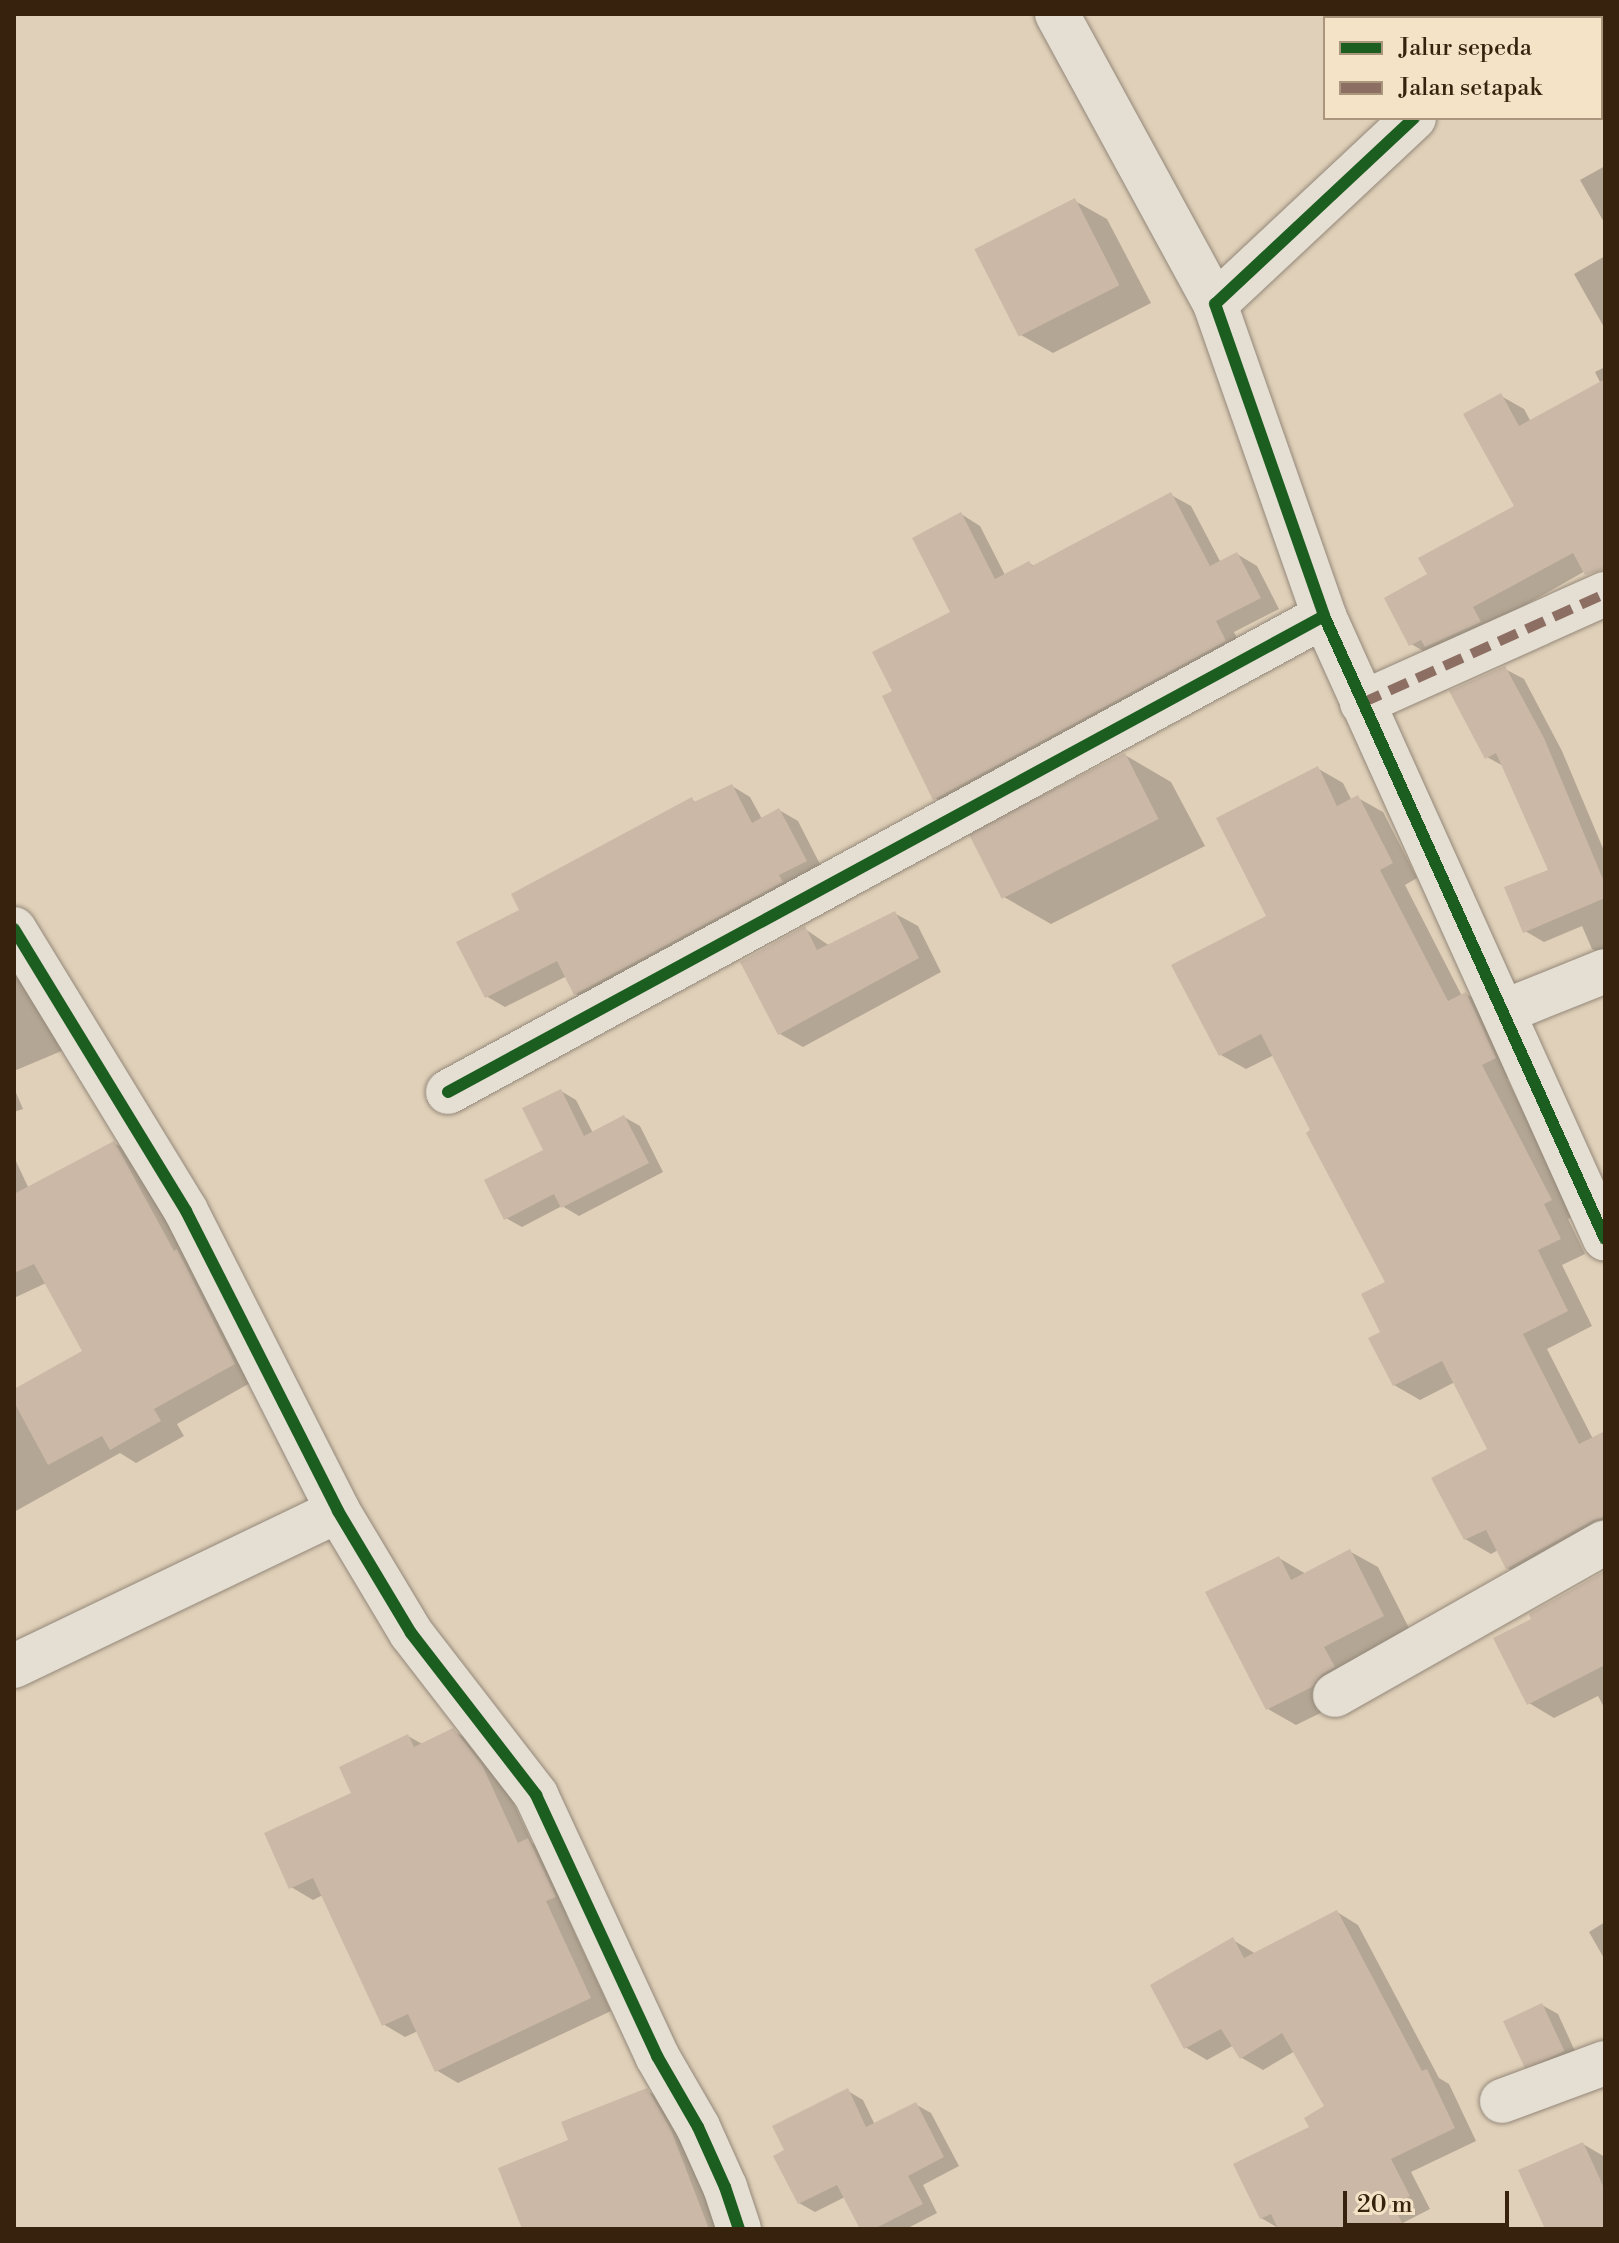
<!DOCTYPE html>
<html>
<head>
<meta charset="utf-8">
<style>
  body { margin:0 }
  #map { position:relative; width:1619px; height:2243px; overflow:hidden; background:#e0d0b9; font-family:"Libre Bodoni",serif }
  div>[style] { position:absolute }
  .shadow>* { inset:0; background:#0003 }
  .building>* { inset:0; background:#cbb8a7; transform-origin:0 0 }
  .roads { filter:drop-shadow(0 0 2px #938879) drop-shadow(0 0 2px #938879) }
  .minor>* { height:44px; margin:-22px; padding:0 22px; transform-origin:22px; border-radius:22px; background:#e5ded2 }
  .quiet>* { height:10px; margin-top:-5px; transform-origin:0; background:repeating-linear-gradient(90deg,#8d6e63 0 20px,transparent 0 30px) }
  .cycleway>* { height:12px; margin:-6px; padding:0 6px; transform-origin:6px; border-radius:6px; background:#1b5e20 }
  span { translate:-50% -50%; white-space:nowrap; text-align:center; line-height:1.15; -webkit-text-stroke:8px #f5e3c8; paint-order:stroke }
  .frame { position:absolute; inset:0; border:16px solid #36220d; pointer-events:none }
  .legend { position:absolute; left:1323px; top:16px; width:280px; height:104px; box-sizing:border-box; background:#f5e3c8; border:2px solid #a9967d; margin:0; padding:10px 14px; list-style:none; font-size:24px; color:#36220d }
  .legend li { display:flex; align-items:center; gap:16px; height:40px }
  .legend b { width:40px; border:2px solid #a9967d }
  .scale { position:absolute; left:1343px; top:2191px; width:166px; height:36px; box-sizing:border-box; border:4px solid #36220d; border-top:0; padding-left:10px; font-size:24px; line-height:28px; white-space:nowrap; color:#36220d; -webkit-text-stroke:6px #f5e3c8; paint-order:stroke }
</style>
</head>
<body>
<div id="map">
  <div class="shadow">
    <div style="clip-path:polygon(1605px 166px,1605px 224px,1580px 180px)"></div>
    <div style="clip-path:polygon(1075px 201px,1107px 219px,1151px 303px,1053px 353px,1021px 335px)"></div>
    <div style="clip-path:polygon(1605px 256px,1605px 329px,1574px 274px)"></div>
    <div style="clip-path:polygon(1605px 367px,1605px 567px,1594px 566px,1434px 657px,1411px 644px,1429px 575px,1517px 507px,1501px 396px,1524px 409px,1531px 422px,1601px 384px,1595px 372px)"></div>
    <div style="clip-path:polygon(1171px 495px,1191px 506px,1221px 563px,1237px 554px,1257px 566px,1279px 609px,1234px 632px,1244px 652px,954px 810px,935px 798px,894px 692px,952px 612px,961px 514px,980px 526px,1005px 575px,1029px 563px,1036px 567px)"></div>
    <div style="clip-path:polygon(1505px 669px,1524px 679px,1562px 751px,1605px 853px,1605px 956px,1592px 949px,1582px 926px,1544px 942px,1525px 931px,1551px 871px,1505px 767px,1487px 757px)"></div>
    <div style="clip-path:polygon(1125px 755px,1171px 782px,1205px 846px,1051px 924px,1004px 897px)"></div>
    <div style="clip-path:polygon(1317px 768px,1343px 783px,1352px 801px,1358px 798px,1383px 812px,1417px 878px,1405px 885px,1462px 996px,1466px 994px,1492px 1009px,1520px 1072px,1507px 1079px,1576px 1215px,1568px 1219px,1585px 1254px,1562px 1265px,1592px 1326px,1547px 1349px,1593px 1439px,1605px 1433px,1605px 1542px,1533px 1583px,1507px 1568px,1498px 1550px,1491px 1554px,1465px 1539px,1490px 1450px,1455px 1382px,1420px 1400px,1394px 1385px,1382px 1333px,1388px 1283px,1274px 1055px,1246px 1069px,1221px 1055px)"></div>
    <div style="clip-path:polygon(732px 786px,750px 797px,762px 819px,779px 810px,798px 821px,824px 872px,594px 1004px,576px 994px,567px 976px,505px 1007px,486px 996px,521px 911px,692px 800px,697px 803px)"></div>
    <div style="clip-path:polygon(894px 913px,918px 926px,941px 972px,803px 1047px,780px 1034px,805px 929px,830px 946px)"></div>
    <div style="clip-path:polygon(14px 949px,71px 1047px,14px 1071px)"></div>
    <div style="clip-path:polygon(14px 1088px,23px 1109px,14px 1112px)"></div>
    <div style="clip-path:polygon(561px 1091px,576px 1100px,593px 1133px,624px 1117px,640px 1126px,663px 1172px,579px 1216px,562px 1206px,522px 1227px,506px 1218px,546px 1151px)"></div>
    <div style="clip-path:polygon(114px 1143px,139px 1157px,259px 1378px,177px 1424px,184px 1436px,136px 1463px,120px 1453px,14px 1512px,14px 1391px,85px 1352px,46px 1283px,14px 1298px,14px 1157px,29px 1189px)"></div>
    <div style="clip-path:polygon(1349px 1551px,1378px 1567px,1411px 1632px,1341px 1703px,1296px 1725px,1268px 1709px,1279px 1558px,1306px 1574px)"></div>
    <div style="clip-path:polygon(1605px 1573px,1605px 1709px,1598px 1696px,1554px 1718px,1529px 1703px,1534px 1620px)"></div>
    <div style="clip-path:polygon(453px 1731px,475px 1743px,503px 1780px,532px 1843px,550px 1853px,576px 1909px,566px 1914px,611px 2011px,458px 2083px,436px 2070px,418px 2031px,405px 2037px,383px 2024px,323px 1895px,313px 1900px,291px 1887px,354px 1794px,408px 1736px,424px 1745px)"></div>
    <div style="clip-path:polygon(1337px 1912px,1358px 1925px,1439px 2078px,1449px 2084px,1476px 2141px,1411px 2172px,1430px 2209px,1391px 2229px,1280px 2229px,1261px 2218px,1327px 2107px,1295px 2051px,1263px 2070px,1242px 2058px,1234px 2045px,1207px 2060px,1185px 2047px,1233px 1940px,1256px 1954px)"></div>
    <div style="clip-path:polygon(1605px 1922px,1605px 1960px,1589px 1932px)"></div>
    <div style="clip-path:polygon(1542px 2005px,1558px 2014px,1579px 2060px,1542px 2074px,1526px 2065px)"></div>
    <div style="clip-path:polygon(647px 2091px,672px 2105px,727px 2229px,532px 2229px,571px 2141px)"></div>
    <div style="clip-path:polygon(848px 2091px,863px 2100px,875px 2125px,915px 2104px,931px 2113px,959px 2166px,923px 2185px,937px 2213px,906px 2229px,862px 2229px,845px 2197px,815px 2212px,799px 2203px,787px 2151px)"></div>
    <div style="clip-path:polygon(1583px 2144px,1605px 2157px,1605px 2229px,1547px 2229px)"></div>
  </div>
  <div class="building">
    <div style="left:1075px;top:198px;width:98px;height:113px;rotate:63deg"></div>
    <div style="clip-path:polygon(1605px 379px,1605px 569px,1585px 575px,1573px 553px,1473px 607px,1481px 622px,1425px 647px,1421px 640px,1409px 646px,1384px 598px,1427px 574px,1418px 558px,1514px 506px,1463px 414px,1501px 393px,1519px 426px)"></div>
    <div style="clip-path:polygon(1171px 492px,1210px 566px,1237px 552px,1261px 598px,1216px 621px,1226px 641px,933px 800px,882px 696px,892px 691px,872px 652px,950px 612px,912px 538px,961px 512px,995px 579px,1029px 561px,1032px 566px)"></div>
    <div style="clip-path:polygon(1505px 666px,1544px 738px,1605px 884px,1605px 898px,1523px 933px,1504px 887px,1548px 870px,1496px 753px,1485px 759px,1449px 691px)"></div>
    <div style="left:1125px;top:753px;width:74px;height:176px;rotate:63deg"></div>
    <div style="clip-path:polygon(1318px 766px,1337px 806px,1358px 795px,1393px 863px,1380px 870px,1448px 1001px,1466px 992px,1496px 1058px,1482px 1065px,1552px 1200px,1544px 1204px,1561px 1239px,1538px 1250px,1568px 1311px,1523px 1334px,1579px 1444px,1605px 1431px,1605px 1517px,1593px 1520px,1506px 1569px,1486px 1530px,1464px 1540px,1431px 1478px,1487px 1449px,1442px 1361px,1393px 1386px,1368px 1338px,1380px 1332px,1361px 1294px,1385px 1282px,1306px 1133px,1310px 1130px,1261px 1034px,1219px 1056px,1171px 965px,1266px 916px,1216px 818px)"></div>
    <div style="clip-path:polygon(732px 784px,752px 823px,779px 808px,807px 861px,779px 875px,783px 882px,574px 995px,557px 961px,485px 998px,456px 942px,519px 910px,511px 894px,692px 797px,694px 802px)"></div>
    <div style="clip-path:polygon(895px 911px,919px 958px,778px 1035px,740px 962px,805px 926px,817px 950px)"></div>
    <div style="clip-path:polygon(561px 1089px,584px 1136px,624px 1115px,649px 1163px,561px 1208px,554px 1194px,504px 1220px,484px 1180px,543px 1150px,522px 1108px)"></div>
    <div style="clip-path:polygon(114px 1141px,174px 1251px,177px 1249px,235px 1364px,154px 1409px,161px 1421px,110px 1450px,102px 1436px,48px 1465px,14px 1402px,14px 1389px,82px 1351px,34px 1264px,14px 1273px,14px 1194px)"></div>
    <div style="clip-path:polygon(1350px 1549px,1384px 1616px,1324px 1647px,1335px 1667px,1322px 1674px,1312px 1687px,1266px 1710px,1205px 1592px,1279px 1556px,1291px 1580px)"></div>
    <div style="clip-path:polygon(1605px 1571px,1605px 1665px,1527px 1705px,1493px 1638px,1531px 1619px,1529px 1614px)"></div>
    <div style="clip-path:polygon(453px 1728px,482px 1765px,518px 1843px,528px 1838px,556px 1897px,546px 1901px,591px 1998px,435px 2072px,408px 2014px,382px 2026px,313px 1878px,289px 1889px,264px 1833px,351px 1793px,339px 1767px,408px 1734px,414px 1747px)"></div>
    <div style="clip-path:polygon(1337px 1910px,1422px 2071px,1427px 2069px,1455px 2128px,1391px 2159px,1410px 2196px,1393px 2205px,1405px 2229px,1278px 2229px,1271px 2214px,1260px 2219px,1233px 2164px,1309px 2127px,1304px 2118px,1324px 2106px,1282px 2033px,1240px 2059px,1221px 2029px,1184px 2049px,1150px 1985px,1233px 1937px,1244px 1958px)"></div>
    <div style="left:1542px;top:2003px;width:53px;height:43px;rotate:65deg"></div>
    <div style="clip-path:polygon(647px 2088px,671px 2130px,709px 2229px,522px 2229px,498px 2168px,568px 2140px,561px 2122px)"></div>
    <div style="clip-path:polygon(848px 2088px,866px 2127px,916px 2102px,944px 2157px,908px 2176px,923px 2204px,874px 2229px,860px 2229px,837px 2185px,798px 2204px,773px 2156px,784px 2150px,772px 2126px)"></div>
    <div style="clip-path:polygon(1583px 2142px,1605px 2190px,1605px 2229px,1545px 2229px,1518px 2170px)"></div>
  </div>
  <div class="roads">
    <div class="minor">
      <div style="left:1057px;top:14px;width:330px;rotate:61.4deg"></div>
      <div style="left:1510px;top:18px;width:6px;rotate:-45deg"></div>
      <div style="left:1414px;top:118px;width:272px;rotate:136.9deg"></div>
      <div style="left:1215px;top:304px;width:330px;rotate:70.7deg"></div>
      <div style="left:1324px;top:616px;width:683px;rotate:65.72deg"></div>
      <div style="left:1362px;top:703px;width:266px;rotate:-24.2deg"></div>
      <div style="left:14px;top:929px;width:330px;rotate:58.6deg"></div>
      <div style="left:186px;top:1211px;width:336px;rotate:63.1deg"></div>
      <div style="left:338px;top:1511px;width:142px;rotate:59.1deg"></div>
      <div style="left:411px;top:1633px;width:205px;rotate:52.3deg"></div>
      <div style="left:536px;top:1795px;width:288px;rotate:65.1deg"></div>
      <div style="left:657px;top:2056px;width:82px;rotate:60deg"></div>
      <div style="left:698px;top:2127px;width:66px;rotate:65.8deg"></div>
      <div style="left:725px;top:2187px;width:44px;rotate:71.6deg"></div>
      <div style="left:1503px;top:1012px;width:110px;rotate:-21.9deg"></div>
      <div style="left:448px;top:1092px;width:997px;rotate:-28.52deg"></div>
      <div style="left:14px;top:1666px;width:359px;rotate:-25.6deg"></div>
      <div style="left:1335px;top:1695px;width:310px;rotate:-29.5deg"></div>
      <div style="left:1502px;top:2101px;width:110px;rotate:-20.3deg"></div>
    </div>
  </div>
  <div class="quiet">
    <div style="left:1362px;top:703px;width:266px;rotate:-24.2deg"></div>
  </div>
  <div class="cycleway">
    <div style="left:1414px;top:118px;width:272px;rotate:136.9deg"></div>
    <div style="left:1215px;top:304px;width:330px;rotate:70.7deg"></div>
    <div style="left:1324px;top:616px;width:683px;rotate:65.72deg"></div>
    <div style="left:14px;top:929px;width:330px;rotate:58.6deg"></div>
    <div style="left:186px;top:1211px;width:336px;rotate:63.1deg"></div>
    <div style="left:338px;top:1511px;width:142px;rotate:59.1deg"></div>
    <div style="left:411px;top:1633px;width:205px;rotate:52.3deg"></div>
    <div style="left:536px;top:1795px;width:288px;rotate:65.1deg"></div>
    <div style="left:657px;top:2056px;width:82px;rotate:60deg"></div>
    <div style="left:698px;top:2127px;width:66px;rotate:65.8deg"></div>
    <div style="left:725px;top:2187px;width:44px;rotate:71.6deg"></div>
    <div style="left:448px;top:1092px;width:997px;rotate:-28.52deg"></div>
  </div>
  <div class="frame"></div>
  <ul class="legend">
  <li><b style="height:10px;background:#1b5e20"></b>Jalur sepeda</li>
  <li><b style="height:10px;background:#8d6e63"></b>Jalan setapak</li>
  </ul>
  <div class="scale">20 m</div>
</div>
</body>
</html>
